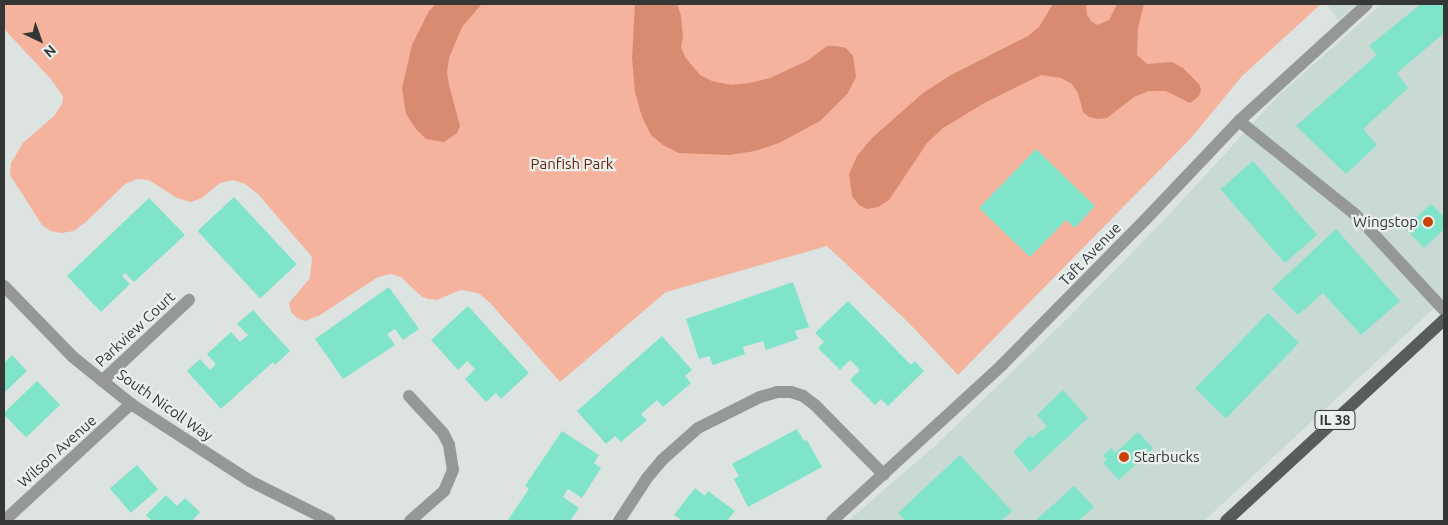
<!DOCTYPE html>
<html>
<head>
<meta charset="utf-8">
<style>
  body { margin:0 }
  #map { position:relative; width:1448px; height:525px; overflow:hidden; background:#dce3e1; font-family:Ubuntu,sans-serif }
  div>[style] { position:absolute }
  .built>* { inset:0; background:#c9d9d4 }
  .green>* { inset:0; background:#f5b29c }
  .water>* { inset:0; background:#d98b72 }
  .building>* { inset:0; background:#7fe4ca; transform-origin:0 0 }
  .minor>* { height:12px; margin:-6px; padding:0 6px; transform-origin:6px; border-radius:6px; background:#959897 }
  .major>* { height:12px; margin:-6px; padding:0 6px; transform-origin:6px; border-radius:6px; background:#585d5b }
  .dots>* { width:14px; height:14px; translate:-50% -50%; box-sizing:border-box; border:2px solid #e9f0ee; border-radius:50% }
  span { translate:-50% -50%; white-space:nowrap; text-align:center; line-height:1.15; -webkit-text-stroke:4.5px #e9f0ee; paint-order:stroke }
  .shield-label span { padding:1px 4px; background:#e9f0ee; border:1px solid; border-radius:4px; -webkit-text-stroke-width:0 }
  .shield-label { font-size:14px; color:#343736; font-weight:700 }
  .park-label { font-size:15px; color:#682208 }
  .poi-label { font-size:15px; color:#343736 }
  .right { translate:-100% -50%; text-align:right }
  .left { translate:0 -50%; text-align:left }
  .street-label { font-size:15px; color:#343736 }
  .frame { position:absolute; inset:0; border:5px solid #343736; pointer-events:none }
  .north { position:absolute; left:15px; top:15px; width:50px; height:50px; -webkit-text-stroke:4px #e9f0ee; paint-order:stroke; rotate:138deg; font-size:14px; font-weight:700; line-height:20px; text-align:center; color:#343736 }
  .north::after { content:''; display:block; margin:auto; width:18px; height:22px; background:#343736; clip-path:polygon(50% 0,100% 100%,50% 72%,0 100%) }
</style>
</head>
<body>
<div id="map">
  <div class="built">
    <div style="clip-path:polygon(1327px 4px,1357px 4px,1338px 20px)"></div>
    <div style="clip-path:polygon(1382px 4px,1444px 4px,1444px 299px,1204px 521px,848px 521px,936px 445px,1066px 320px,1166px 218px,1279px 95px)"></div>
  </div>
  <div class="green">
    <div style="clip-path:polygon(4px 4px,1321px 4px,1242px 76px,1192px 137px,958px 375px,907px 321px,827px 246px,666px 292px,560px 382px,492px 305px,480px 294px,469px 291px,460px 290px,437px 300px,428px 299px,421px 296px,401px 277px,391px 274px,378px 277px,320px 315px,305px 321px,297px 318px,291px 312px,289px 303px,310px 278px,312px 257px,258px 194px,245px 184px,233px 180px,220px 183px,202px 198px,191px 202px,177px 198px,149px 180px,137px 179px,125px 184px,88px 220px,74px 231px,61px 233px,51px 231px,42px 225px,10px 175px,11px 163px,23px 143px,54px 116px,62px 104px,63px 96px,50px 78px,4px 29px)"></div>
  </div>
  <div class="water">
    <div style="clip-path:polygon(436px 4px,482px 4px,462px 27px,449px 58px,447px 73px,449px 85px,460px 126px,457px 133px,444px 142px,426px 139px,416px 129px,406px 114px,402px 88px,412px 45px,429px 11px)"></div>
    <div style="clip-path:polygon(635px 4px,677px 4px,681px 16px,683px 37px,681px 47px,685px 57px,700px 75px,712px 81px,731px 85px,749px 83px,770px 78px,807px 61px,827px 46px,836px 46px,846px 48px,853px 56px,856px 77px,848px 93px,820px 121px,779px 143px,755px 151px,729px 155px,679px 153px,663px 145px,651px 135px,642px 117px,635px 92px,632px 58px)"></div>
    <div style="clip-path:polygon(1053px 4px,1086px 4px,1087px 15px,1091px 21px,1097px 25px,1109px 20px,1117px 4px,1144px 4px,1138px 28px,1137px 55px,1147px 64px,1172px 62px,1183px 68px,1199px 84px,1201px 90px,1199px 96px,1190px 103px,1166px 91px,1149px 91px,1134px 97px,1107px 118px,1098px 119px,1089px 117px,1083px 112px,1078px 93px,1072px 84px,1061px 78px,1041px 75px,986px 102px,943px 128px,927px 143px,889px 200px,878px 207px,867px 209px,859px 205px,852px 196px,849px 174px,857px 156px,872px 138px,923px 93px,951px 75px,1028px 36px,1039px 27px)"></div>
  </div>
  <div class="building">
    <div style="clip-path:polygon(1421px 4px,1444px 4px,1444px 33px,1397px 73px,1408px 88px,1363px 129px,1377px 145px,1346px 174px,1296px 126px,1377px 55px,1369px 46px)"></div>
    <div style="clip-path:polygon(1036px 149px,1095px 206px,1075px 228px,1066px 220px,1030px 257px,979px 208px)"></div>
    <div style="left:1253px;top:161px;width:98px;height:43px;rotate:49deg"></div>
    <div style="left:234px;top:197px;width:92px;height:50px;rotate:47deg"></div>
    <div style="clip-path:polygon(149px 198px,185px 235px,134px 282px,125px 273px,122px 276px,130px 284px,101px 312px,67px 276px)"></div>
    <div style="clip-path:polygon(1431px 204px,1444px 217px,1444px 229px,1424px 248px,1405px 228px)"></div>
    <div style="clip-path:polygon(1336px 229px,1400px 301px,1361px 335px,1323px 293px,1298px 315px,1272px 289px)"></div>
    <div style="clip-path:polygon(793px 282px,809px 327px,795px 331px,798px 339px,766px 350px,763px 341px,743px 347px,745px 354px,713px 365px,709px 356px,699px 359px,686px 319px)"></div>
    <div style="clip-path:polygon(389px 287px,419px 329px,403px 340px,395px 329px,387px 334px,395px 345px,343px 379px,315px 339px)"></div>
    <div style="clip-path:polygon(848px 301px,911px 365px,915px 361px,924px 371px,888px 406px,881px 399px,875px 405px,850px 380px,860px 370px,850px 360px,840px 370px,818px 348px,824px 342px,815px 333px)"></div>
    <div style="clip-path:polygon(468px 306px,529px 373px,501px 399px,496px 393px,486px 402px,465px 379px,475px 369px,467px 361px,458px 370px,431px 340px)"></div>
    <div style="clip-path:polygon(253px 310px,290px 351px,275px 365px,273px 362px,221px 409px,187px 371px,200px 359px,210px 370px,216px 364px,207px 354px,231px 332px,240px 342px,248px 335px,237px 324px)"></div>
    <div style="left:1268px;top:313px;width:43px;height:105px;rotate:44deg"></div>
    <div style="clip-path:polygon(662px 336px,692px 370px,685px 376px,691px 383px,663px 407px,657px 400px,641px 414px,647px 420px,621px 442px,615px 436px,606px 444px,577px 411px)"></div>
    <div style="clip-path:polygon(12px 355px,27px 371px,4px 393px,4px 363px)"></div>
    <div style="left:37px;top:381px;width:33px;height:47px;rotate:46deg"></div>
    <div style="clip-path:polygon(1063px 390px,1088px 418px,1030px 472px,1013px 452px,1030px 435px,1032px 438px,1047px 426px,1037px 415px)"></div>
    <div style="clip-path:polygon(797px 429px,804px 441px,807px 440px,822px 467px,748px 507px,734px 479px,739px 476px,732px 464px)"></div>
    <div style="clip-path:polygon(562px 431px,599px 455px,594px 463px,601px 468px,582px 498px,568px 489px,563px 497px,579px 508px,570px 521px,511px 521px,508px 520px,529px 489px,525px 486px)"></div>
    <div style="clip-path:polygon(1138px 432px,1153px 448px,1119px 480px,1103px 463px,1107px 459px,1103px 456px,1111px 448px,1115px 453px)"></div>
    <div style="clip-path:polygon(960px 455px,1012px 511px,1001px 521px,906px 521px,898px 513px)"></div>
    <div style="left:137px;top:465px;width:32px;height:36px;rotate:49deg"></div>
    <div style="clip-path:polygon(1074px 486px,1094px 507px,1078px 521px,1035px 521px)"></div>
    <div style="clip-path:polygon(695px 488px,705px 496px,708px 491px,735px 511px,727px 521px,683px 521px,674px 515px)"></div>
    <div style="clip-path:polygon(166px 495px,177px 506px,185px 498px,200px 512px,192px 521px,152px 521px,146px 515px)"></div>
  </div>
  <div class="minor">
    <div style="left:1239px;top:121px;width:150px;rotate:38.8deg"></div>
    <div style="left:1356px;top:215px;width:129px;rotate:47.2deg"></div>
    <div style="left:4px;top:286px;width:99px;rotate:45.8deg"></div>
    <div style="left:73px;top:357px;width:75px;rotate:39deg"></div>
    <div style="left:131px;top:404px;width:142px;rotate:32.9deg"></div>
    <div style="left:250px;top:481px;width:89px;rotate:26.6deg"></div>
    <div style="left:102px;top:381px;width:119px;rotate:-43deg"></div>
    <div style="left:409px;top:396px;width:50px;rotate:47.4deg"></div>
    <div style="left:443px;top:433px;width:13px;rotate:63deg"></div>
    <div style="left:449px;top:445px;width:25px;rotate:81deg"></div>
    <div style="left:453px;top:470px;width:23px;rotate:113deg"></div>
    <div style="left:444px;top:491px;width:45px;rotate:138.6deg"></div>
    <div style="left:4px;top:521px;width:173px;rotate:-42.7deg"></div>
    <div style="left:619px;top:521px;width:51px;rotate:-56.9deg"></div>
    <div style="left:647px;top:478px;width:23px;rotate:-50deg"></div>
    <div style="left:662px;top:460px;width:48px;rotate:-41.6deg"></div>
    <div style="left:698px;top:428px;width:69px;rotate:-26.6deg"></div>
    <div style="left:760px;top:397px;width:18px;rotate:-16deg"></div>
    <div style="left:777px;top:392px;width:14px"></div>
    <div style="left:791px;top:392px;width:13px;rotate:18deg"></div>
    <div style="left:803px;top:396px;width:15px;rotate:37deg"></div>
    <div style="left:815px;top:405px;width:98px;rotate:45.4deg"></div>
    <div style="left:832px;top:521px;width:231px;rotate:-42.5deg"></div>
    <div style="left:1002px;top:365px;width:205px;rotate:-45.4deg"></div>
    <div style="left:1146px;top:219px;width:135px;rotate:-46.5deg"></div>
    <div style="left:1239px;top:121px;width:173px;rotate:-42.4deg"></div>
  </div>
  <div class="major">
    <div style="left:1226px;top:521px;width:297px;rotate:-42.7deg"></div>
  </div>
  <div class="dots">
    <div style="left:1428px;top:222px;background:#c94307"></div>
    <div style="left:1124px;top:457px;background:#c94307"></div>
  </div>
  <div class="shield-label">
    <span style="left:1335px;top:420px">IL 38</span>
  </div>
  <div class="park-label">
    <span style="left:572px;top:164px">Panfish Park</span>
  </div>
  <div class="poi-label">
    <span class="right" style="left:1418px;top:222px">Wingstop</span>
    <span class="left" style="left:1134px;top:457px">Starbucks</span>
  </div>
  <div class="street-label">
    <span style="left:1090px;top:254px;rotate:-46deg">Taft Avenue</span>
    <span style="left:135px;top:329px;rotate:-43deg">Parkview Court</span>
    <span style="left:165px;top:405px;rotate:35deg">South Nicoll Way</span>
    <span style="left:57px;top:451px;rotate:-42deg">Wilson Avenue</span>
  </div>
  <div class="frame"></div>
  <div class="north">N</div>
</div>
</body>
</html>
